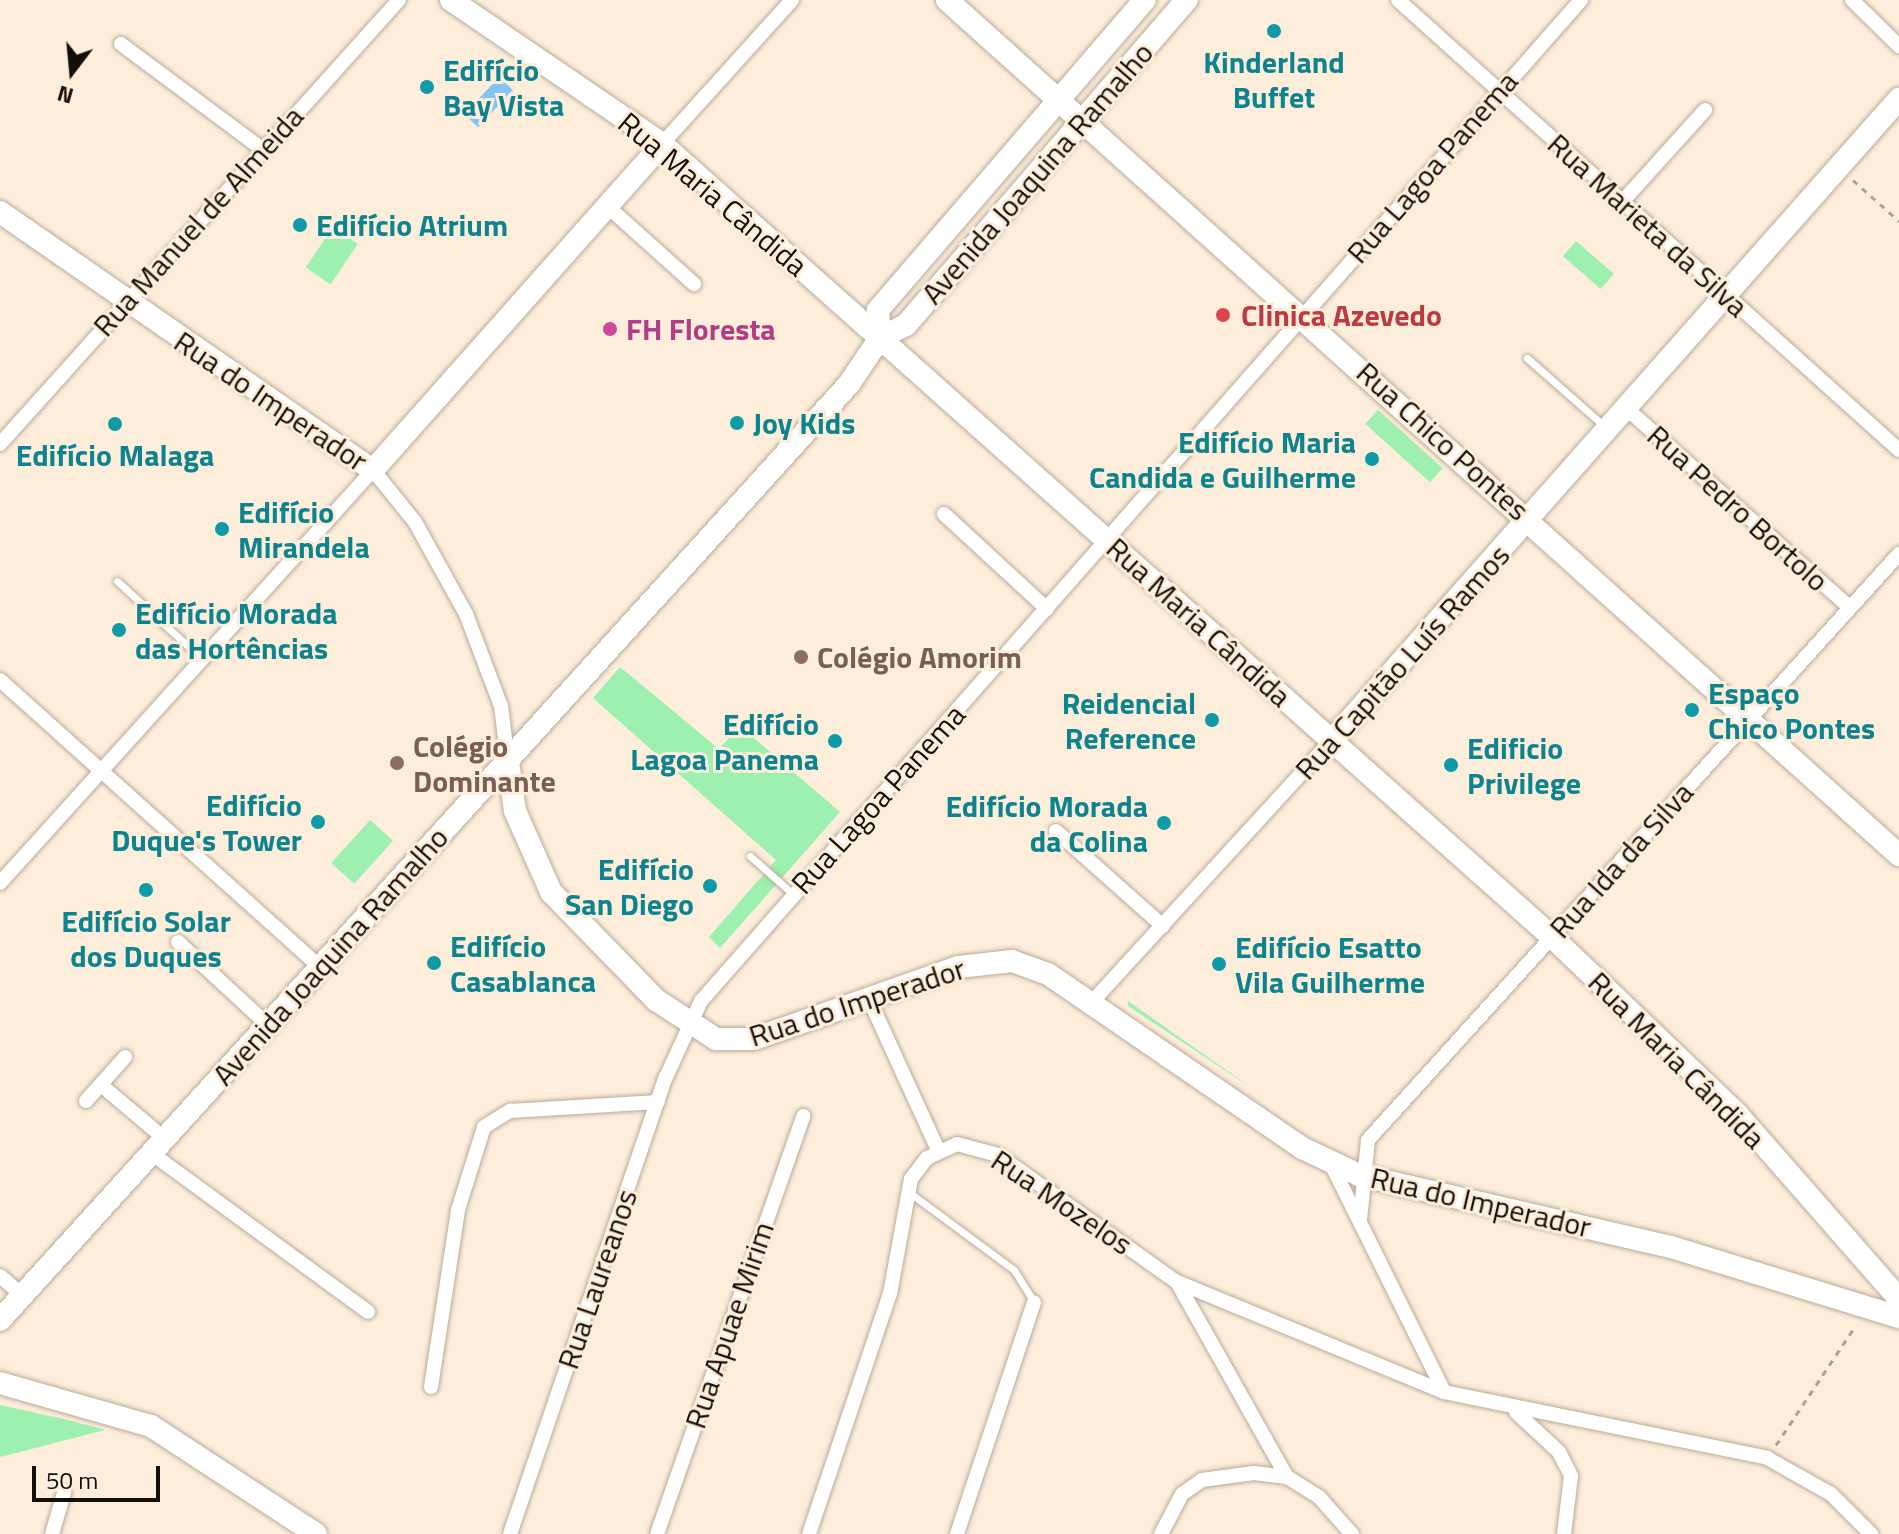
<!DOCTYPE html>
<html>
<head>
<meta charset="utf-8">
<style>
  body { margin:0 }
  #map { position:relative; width:1899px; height:1534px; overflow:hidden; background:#fdeedb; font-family:"Titillium Web",sans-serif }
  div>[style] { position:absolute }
  .green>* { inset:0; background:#9df0b0; transform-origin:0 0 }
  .water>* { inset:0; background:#81c5f5; transform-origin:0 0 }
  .path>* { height:3px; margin-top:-1.5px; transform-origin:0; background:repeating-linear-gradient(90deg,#ada193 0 6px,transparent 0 12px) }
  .roads { filter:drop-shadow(0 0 2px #baab9a) drop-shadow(0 0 2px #baab9a) }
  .lane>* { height:7px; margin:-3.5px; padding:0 3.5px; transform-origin:3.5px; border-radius:3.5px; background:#fff }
  .street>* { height:14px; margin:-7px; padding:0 7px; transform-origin:7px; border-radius:7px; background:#fff }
  .secondary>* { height:22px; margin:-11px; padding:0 11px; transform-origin:11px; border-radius:11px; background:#fff }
  .dots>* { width:22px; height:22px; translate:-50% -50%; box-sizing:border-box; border:4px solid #fdeedb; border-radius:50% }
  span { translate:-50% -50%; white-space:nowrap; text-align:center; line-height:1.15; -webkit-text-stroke:6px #fdeedb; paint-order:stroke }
  .culture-label { font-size:30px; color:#0d838f; font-weight:700 }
  .left { translate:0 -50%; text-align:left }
  .right { translate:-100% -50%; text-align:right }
  .street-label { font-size:30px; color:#140f09 }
  .health-label { font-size:30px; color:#be3a42; font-weight:700 }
  .hotel-label { font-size:30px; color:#b23c85; font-weight:700 }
  .education-label { font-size:30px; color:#785e54; font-weight:700 }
  .north { position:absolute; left:32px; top:32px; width:80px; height:80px; -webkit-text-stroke:6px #fdeedb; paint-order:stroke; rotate:196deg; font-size:22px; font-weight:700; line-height:32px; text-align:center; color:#140f09 }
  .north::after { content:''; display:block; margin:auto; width:28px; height:36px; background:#140f09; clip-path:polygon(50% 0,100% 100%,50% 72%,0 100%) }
  .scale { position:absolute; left:32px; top:1466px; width:128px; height:36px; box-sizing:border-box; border:4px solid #140f09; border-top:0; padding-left:10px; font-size:24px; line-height:28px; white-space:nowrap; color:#140f09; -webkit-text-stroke:6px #fdeedb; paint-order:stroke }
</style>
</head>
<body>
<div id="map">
  <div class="green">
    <div style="left:333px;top:227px;width:30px;height:49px;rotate:34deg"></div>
    <div style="left:1576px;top:241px;width:50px;height:20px;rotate:41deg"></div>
    <div style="left:1378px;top:410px;width:87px;height:19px;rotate:42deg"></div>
    <div style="clip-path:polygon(620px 667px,719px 749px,740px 726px,840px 812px,720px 948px,709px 937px,776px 860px,593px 698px)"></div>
    <div style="left:370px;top:820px;width:31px;height:58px;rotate:42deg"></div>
    <div style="clip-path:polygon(1128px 1001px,1179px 1037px,1255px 1090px,1128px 1006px)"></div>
    <div style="clip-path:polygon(0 1405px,68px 1420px,105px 1430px,0 1457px)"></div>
  </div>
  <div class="water">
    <div style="left:499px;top:77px;width:19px;height:51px;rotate:43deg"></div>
  </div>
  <div class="path">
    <div style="left:1853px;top:180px;width:62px;rotate:41.7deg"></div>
    <div style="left:1776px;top:1445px;width:144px;rotate:-56.3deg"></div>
  </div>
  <div class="roads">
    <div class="lane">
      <div style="left:1527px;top:358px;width:103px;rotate:41.4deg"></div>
      <div style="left:117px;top:581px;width:115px;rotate:42.5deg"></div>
      <div style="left:750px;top:856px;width:57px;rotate:41.5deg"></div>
      <div style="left:910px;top:1193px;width:129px;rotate:36.5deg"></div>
      <div style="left:1014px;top:1270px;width:38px;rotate:58deg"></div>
    </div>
    <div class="street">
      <div style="left:1398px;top:0;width:673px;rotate:41.93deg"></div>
      <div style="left:1852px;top:0;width:66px;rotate:44.4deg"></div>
      <div style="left:121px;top:44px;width:176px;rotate:36.7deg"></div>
      <div style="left:662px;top:144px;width:194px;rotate:-47.9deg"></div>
      <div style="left:1622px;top:202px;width:124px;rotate:-47.9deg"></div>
      <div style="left:607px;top:206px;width:117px;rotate:41.9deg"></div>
      <div style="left:1627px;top:409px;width:297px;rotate:41.7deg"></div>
      <div style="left:0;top:444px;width:597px;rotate:-48.06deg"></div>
      <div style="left:944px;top:514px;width:140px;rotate:42.7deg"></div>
      <div style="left:0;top:680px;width:428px;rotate:41.9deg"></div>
      <div style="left:1056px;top:831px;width:143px;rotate:41.6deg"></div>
      <div style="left:0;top:883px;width:557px;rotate:-47.91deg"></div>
      <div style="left:373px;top:470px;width:67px;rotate:51.1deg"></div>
      <div style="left:415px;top:522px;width:105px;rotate:61deg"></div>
      <div style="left:466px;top:614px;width:98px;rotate:69.2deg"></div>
      <div style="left:501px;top:706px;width:56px;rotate:82.9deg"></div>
      <div style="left:178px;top:942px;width:121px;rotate:42.7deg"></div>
      <div style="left:869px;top:999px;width:166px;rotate:65.4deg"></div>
      <div style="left:1091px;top:1003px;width:357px;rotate:-47.5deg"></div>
      <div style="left:101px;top:1085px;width:82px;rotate:40.1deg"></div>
      <div style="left:86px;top:1101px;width:59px;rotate:-48.4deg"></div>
      <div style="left:151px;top:1153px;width:269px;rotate:36.2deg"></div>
      <div style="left:1331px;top:1164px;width:254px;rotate:63.6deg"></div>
      <div style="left:1360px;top:1220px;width:80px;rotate:-84.3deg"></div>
      <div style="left:1368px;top:1140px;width:791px;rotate:-47.82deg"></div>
      <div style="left:0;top:1276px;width:29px;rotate:41deg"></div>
      <div style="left:1177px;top:1282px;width:224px;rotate:60.6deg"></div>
      <div style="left:431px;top:1387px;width:179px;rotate:-81.3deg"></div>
      <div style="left:458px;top:1210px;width:87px;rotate:-72.6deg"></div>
      <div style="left:484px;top:1127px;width:31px;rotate:-32deg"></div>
      <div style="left:510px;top:1111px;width:148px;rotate:-3.5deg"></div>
      <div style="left:1516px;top:1412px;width:59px;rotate:42.9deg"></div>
      <div style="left:1559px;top:1452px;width:27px;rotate:63deg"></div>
      <div style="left:1571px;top:1476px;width:58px;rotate:96.9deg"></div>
      <div style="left:52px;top:1534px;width:43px;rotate:-73.7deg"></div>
      <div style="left:510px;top:1534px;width:483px;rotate:-71.2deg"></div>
      <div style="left:666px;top:1077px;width:84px;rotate:-65.3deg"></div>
      <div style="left:701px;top:1001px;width:1333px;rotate:-48.68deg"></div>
      <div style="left:657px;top:1534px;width:443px;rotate:-70.7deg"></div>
      <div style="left:809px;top:1534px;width:253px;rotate:-71.4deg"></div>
      <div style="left:890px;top:1294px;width:117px;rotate:-79.7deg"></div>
      <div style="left:911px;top:1179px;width:26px;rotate:-53deg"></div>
      <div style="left:927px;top:1158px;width:33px;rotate:-25deg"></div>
      <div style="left:957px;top:1144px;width:42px;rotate:15deg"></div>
      <div style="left:998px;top:1155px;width:219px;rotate:35.4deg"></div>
      <div style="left:1177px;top:1282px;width:289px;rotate:22.4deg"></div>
      <div style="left:1444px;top:1392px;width:330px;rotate:11.5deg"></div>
      <div style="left:1767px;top:1458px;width:73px;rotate:29.4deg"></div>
      <div style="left:1831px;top:1494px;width:57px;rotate:45deg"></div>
      <div style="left:957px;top:1534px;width:244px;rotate:-71.6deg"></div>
      <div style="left:1161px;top:1534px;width:45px;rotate:-62.3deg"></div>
      <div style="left:1182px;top:1494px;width:24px;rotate:-35deg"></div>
      <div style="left:1202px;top:1480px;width:52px;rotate:-7.7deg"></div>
      <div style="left:1254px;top:1473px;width:33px;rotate:7deg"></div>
      <div style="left:1287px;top:1477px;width:38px;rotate:32deg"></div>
      <div style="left:1319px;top:1497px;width:50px;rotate:48.3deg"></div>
    </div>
    <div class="secondary">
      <div style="left:451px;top:0;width:255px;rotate:34.3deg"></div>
      <div style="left:662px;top:144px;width:1192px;rotate:41.7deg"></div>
      <div style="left:1552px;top:937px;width:257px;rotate:43.7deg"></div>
      <div style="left:1738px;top:1115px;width:244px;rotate:48.8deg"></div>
      <div style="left:947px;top:0;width:1280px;rotate:41.93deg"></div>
      <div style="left:0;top:212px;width:454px;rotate:34.7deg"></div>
      <div style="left:373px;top:470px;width:436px;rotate:-48.4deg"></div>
      <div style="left:880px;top:338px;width:29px;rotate:-27deg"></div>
      <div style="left:906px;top:325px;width:430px;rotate:-49.2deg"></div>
      <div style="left:1332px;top:740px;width:856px;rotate:-48.51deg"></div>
      <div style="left:508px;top:762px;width:49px;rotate:81.9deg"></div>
      <div style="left:515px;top:811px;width:89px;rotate:66deg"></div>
      <div style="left:551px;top:892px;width:151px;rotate:45.8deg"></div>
      <div style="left:656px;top:1000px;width:72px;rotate:33deg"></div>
      <div style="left:716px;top:1039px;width:38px"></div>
      <div style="left:754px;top:1039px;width:217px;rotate:-19.4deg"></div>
      <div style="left:959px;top:967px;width:53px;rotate:-6.5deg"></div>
      <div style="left:1012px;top:961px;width:38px;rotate:20deg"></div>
      <div style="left:1048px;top:974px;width:308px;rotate:34.4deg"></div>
      <div style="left:1302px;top:1148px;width:63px;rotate:25.3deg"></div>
      <div style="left:1359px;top:1175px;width:320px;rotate:13deg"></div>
      <div style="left:1671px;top:1247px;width:239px;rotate:17.1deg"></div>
      <div style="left:0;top:1320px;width:1264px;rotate:-47.79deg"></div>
      <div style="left:849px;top:384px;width:55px;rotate:-56deg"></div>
      <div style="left:880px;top:338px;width:28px;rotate:-94deg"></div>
      <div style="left:878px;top:310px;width:409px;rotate:-49.3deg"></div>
      <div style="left:0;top:1383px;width:157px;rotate:15.9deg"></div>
      <div style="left:151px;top:1426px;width:197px;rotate:33.2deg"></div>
    </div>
  </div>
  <div class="dots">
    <div style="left:1274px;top:31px;background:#0f9aa8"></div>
    <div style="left:427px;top:87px;background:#0f9aa8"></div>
    <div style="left:300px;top:225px;background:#0f9aa8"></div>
    <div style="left:1223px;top:315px;background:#e0444e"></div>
    <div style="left:610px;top:329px;background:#d1479c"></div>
    <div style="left:737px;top:423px;background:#0f9aa8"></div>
    <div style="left:115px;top:424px;background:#0f9aa8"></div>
    <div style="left:1372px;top:459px;background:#0f9aa8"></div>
    <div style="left:222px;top:529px;background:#0f9aa8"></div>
    <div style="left:119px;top:630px;background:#0f9aa8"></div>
    <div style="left:801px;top:657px;background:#8d6e63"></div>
    <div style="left:1692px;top:710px;background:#0f9aa8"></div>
    <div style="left:1212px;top:720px;background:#0f9aa8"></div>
    <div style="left:835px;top:741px;background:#0f9aa8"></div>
    <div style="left:397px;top:763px;background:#8d6e63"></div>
    <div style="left:1451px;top:765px;background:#0f9aa8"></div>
    <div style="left:318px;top:822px;background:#0f9aa8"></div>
    <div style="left:1164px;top:823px;background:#0f9aa8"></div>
    <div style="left:710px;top:886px;background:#0f9aa8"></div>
    <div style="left:146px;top:890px;background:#0f9aa8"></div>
    <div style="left:434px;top:963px;background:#0f9aa8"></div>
    <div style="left:1219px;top:964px;background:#0f9aa8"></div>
  </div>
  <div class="culture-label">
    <span style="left:1274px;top:79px">Kinderland<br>Buffet</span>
    <span class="left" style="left:443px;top:87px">Edifício<br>Bay Vista</span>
    <span class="left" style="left:316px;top:225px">Edifício Atrium</span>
    <span class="left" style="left:753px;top:423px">Joy Kids</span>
    <span class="right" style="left:1356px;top:459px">Edifício Maria<br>Candida e Guilherme</span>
    <span style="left:115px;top:455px">Edifício Malaga</span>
    <span class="left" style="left:238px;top:529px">Edifício<br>Mirandela</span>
    <span class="left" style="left:135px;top:630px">Edifício Morada<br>das Hortências</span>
    <span class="left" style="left:1708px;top:710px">Espaço<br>Chico Pontes</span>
    <span class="right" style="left:1196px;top:720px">Reidencial<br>Reference</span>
    <span class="right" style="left:819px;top:741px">Edifício<br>Lagoa Panema</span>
    <span class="left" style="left:1467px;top:765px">Edificio<br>Privilege</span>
    <span class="right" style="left:302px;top:822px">Edifício<br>Duque's Tower</span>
    <span class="right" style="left:1148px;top:823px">Edifício Morada<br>da Colina</span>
    <span class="right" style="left:694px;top:886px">Edifício<br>San Diego</span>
    <span style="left:146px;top:938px">Edifício Solar<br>dos Duques</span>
    <span class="left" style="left:450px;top:963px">Edifício<br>Casablanca</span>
    <span class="left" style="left:1235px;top:964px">Edifício Esatto<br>Vila Guilherme</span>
  </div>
  <div class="street-label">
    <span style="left:1432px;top:167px;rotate:-49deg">Rua Lagoa Panema</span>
    <span style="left:1037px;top:173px;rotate:-49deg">Avenida Joaquina Ramalho</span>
    <span style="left:713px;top:194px;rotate:40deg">Rua Maria Cândida</span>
    <span style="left:198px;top:221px;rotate:-48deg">Rua Manuel de Almeida</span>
    <span style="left:1648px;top:225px;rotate:42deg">Rua Marieta da Silva</span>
    <span style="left:271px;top:401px;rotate:34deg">Rua do Imperador</span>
    <span style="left:1443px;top:441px;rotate:42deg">Rua Chico Pontes</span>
    <span style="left:1738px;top:508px;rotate:42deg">Rua Pedro Bortolo</span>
    <span style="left:1199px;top:622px;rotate:42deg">Rua Maria Cândida</span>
    <span style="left:1402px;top:662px;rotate:-48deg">Rua Capitão Luís Ramos</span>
    <span style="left:878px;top:799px;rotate:-48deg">Rua Lagoa Panema</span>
    <span style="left:1621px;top:860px;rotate:-48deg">Rua Ida da Silva</span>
    <span style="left:330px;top:956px;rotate:-48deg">Avenida Joaquina Ramalho</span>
    <span style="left:857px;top:1002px;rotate:-18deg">Rua do Imperador</span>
    <span style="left:1677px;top:1060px;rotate:45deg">Rua Maria Cândida</span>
    <span style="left:1062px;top:1202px;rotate:34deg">Rua Mozelos</span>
    <span style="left:1481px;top:1202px;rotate:13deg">Rua do Imperador</span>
    <span style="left:597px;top:1279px;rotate:-71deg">Rua Laureanos</span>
    <span style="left:729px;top:1325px;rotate:-71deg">Rua Apuae Mirim</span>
  </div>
  <div class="health-label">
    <span class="left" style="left:1241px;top:315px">Clinica Azevedo</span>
  </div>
  <div class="hotel-label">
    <span class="left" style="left:626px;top:329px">FH Floresta</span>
  </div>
  <div class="education-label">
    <span class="left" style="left:817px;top:657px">Colégio Amorim</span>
    <span class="left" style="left:413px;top:763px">Colégio<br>Dominante</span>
  </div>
  <div class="north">N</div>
  <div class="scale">50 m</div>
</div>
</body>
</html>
